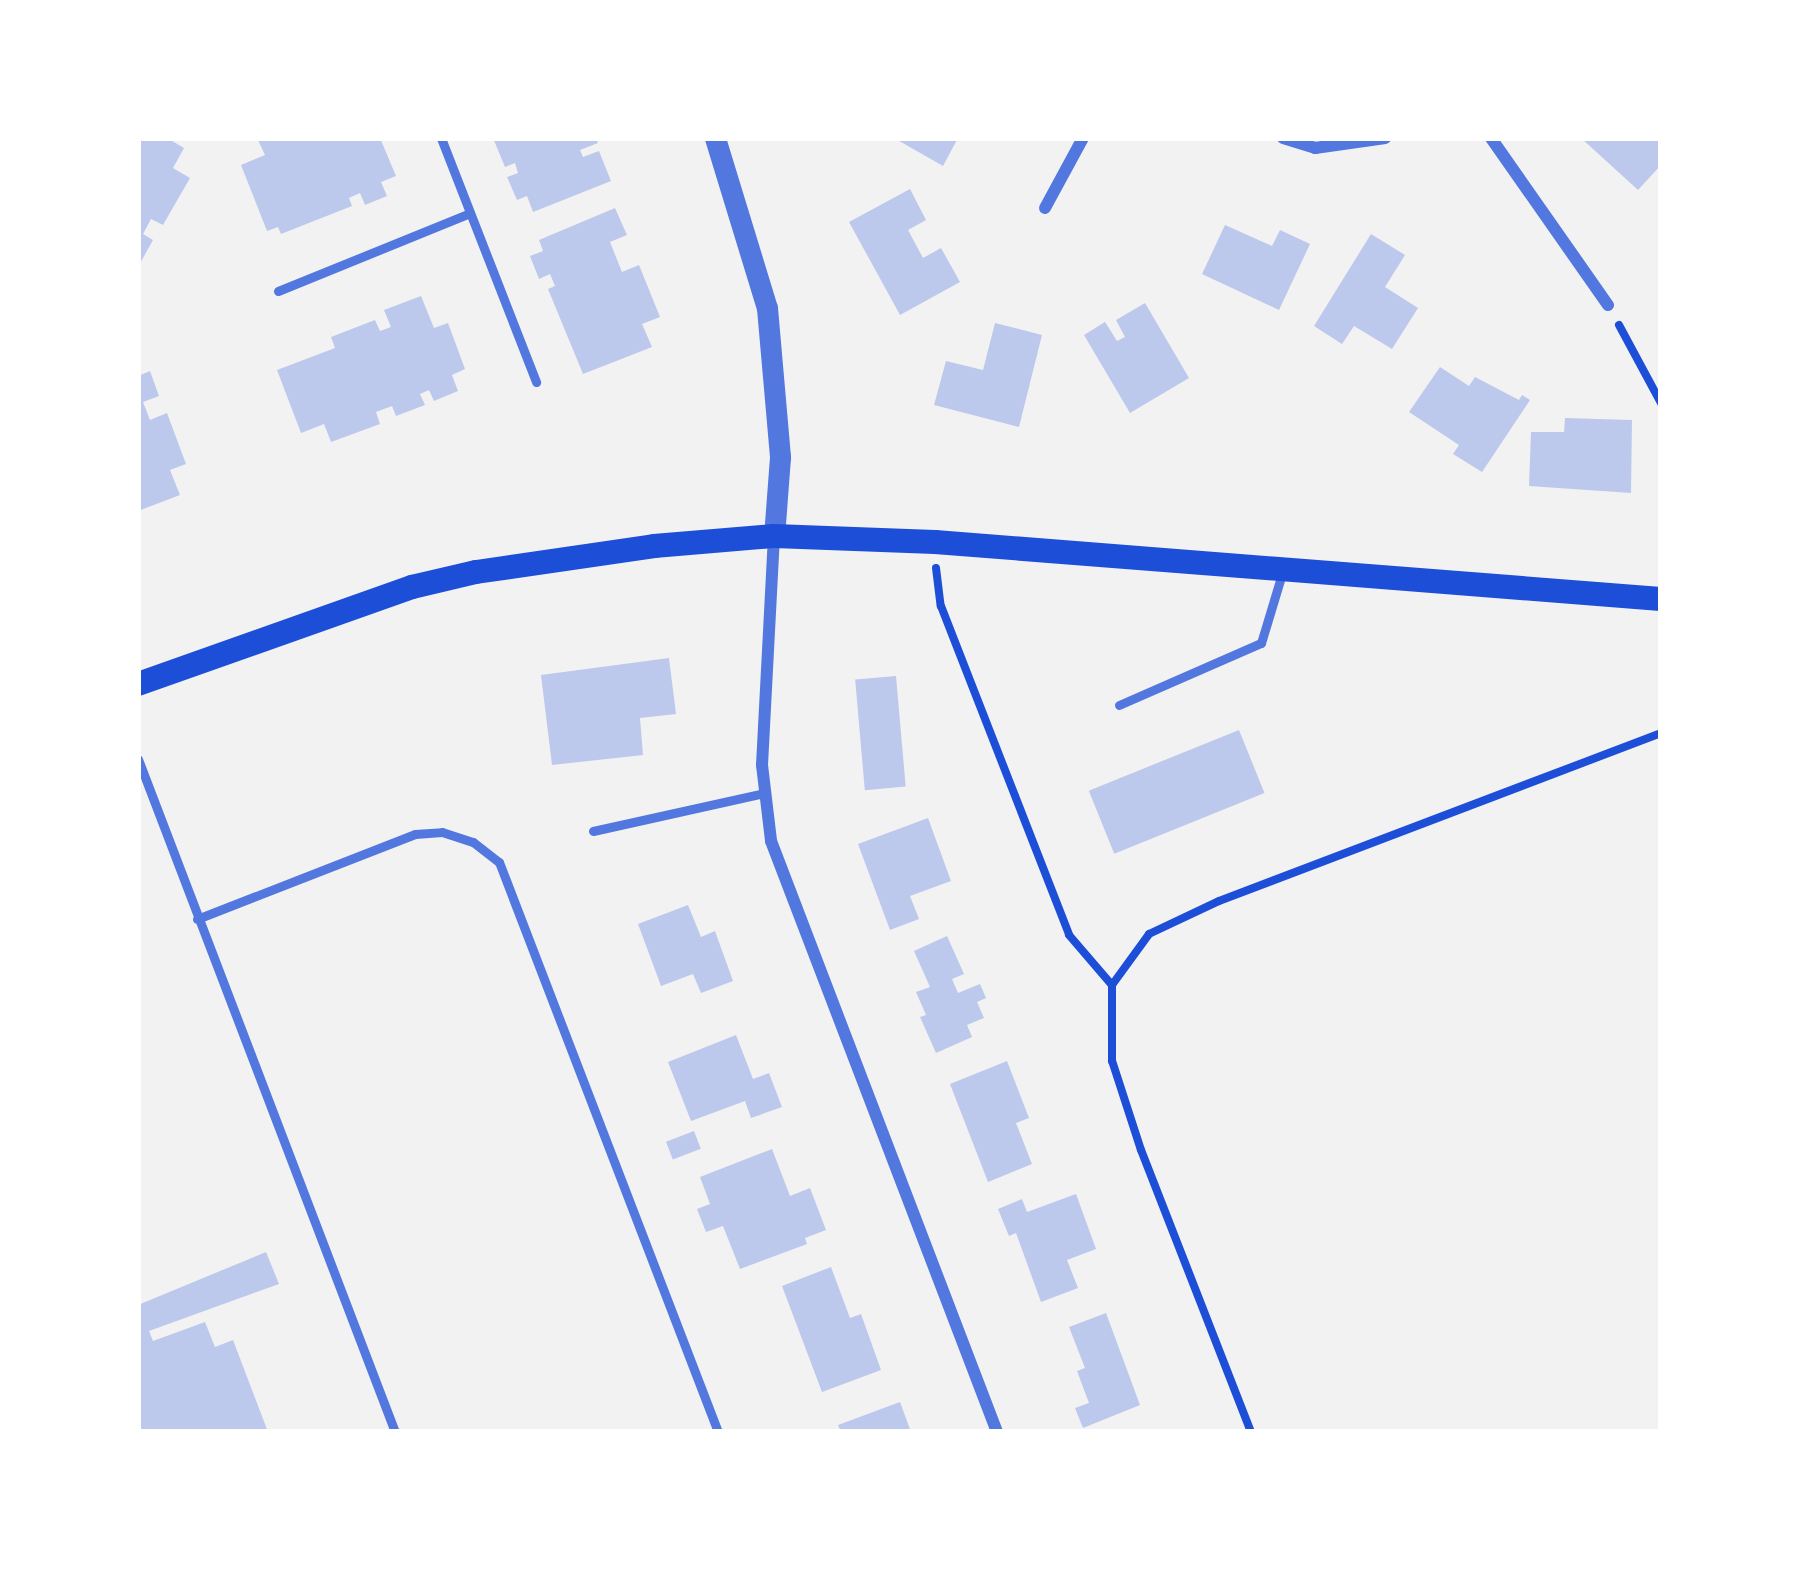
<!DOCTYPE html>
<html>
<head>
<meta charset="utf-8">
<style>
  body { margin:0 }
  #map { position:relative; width:1799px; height:1570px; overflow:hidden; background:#f2f2f2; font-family:"Libre Baskerville",serif }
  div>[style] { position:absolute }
  .building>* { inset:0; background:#bdc9ec; transform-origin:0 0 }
  .path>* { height:8px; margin:-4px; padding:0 4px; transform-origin:4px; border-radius:4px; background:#1d4ed8 }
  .service>* { height:9px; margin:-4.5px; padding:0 4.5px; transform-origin:4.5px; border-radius:4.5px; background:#5277de }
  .minor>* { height:12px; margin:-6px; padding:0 6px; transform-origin:6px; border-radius:6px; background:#5277de }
  .tertiary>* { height:21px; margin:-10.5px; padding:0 10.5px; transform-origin:10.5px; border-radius:10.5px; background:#5277de }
  .secondary>* { height:24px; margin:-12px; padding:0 12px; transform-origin:12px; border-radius:12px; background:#1d4ed8 }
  span { translate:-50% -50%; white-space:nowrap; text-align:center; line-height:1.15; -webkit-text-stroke:12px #fff; paint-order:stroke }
  .frame { position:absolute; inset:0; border:141px solid #fff; pointer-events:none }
</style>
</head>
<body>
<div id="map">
  <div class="building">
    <div style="clip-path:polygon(138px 138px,167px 138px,184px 148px,173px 168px,190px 178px,163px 225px,151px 219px,143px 234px,153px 240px,138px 267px)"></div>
    <div style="clip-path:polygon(257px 138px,380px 138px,396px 176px,381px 182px,387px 196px,365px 205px,360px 193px,349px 198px,352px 206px,281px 234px,278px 227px,267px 231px,241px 165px,265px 155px)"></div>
    <div style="clip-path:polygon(493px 138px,595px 138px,598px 143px,580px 150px,583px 157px,599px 151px,611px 181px,533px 212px,527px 196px,517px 200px,507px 177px,518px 173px,515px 163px,505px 167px)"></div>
    <div style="clip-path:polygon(894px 138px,958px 138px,943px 166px)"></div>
    <div style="clip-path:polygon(1581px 138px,1658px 138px,1661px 165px,1638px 190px)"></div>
    <div style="clip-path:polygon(910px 189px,926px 220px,908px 230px,923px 258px,941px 248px,960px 282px,900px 315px,849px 222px)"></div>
    <div style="clip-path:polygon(615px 208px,627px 235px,610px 242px,622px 272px,639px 265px,660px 317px,642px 324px,652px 347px,583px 374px,548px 289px,555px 286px,550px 274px,539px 279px,530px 256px,543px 251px,539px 240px)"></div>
    <div style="clip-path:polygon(1225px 225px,1272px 246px,1280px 230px,1310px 244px,1279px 310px,1202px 274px)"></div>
    <div style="clip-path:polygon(1371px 234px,1405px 255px,1385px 287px,1418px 308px,1392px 349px,1354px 326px,1342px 344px,1314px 326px)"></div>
    <div style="clip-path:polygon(421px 296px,434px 328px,448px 323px,465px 369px,452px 375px,458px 391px,434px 401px,429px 390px,420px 394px,425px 405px,396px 416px,392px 406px,376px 412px,380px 424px,331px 442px,324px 424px,301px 433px,277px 370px,335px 348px,331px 337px,375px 320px,380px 331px,391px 327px,384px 310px)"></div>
    <div style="clip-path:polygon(1145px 303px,1189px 378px,1130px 413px,1084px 335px,1105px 322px,1117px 341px,1125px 337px,1116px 320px)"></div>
    <div style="clip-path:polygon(995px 323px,1042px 335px,1019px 427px,934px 405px,946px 361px,983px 370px)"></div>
    <div style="clip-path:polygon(1440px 367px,1469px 386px,1475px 377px,1519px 400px,1522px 395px,1530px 400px,1482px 472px,1453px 454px,1459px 445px,1409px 412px)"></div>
    <div style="clip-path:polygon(150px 371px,159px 396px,143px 402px,150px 420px,167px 413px,186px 464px,170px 470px,180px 495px,138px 511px,138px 376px)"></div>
    <div style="clip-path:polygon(1565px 418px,1632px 420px,1631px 493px,1529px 486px,1531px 432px,1564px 432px)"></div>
    <div style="clip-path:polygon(669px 658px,676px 714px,640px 718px,643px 755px,552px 765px,541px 675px)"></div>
    <div style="left:896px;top:676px;width:111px;height:41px;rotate:85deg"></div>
    <div style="left:1239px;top:730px;width:68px;height:162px;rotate:68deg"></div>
    <div style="clip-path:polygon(928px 818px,951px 881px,910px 896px,919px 919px,890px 930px,858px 844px)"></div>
    <div style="clip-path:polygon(688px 905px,701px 937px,715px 931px,733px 981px,701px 993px,693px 974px,661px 986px,638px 924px)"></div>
    <div style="clip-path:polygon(947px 936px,964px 974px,952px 979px,958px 993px,980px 984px,986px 998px,977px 1002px,984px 1018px,967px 1025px,972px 1037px,936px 1053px,920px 1017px,926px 1015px,916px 992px,930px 987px,914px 951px)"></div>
    <div style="clip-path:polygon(736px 1035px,753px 1079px,769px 1073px,782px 1107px,751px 1118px,745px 1101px,691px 1121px,668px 1062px)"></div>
    <div style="clip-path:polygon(1007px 1061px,1029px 1118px,1016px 1123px,1032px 1164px,988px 1182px,950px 1084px)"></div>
    <div style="left:694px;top:1131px;width:19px;height:30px;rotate:69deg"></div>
    <div style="clip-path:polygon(772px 1149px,790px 1196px,810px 1188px,826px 1230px,805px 1238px,807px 1244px,740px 1269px,723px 1226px,706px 1232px,697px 1209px,710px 1204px,700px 1177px)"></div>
    <div style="clip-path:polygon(1076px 1194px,1096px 1249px,1067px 1260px,1078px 1288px,1041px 1302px,1016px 1233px,1009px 1236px,998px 1209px,1022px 1199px,1027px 1212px)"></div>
    <div style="clip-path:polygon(266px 1252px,279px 1284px,149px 1331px,153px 1341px,205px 1322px,215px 1347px,233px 1340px,268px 1432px,138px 1432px,138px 1305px)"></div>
    <div style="clip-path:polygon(831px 1267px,850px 1318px,861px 1314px,881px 1370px,822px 1392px,782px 1286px)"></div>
    <div style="clip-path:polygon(1106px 1313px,1140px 1405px,1083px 1428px,1075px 1408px,1089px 1403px,1077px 1371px,1085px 1368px,1069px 1327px)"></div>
    <div style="clip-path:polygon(900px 1402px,911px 1432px,841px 1432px,838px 1425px)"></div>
  </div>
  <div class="path">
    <div style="left:1619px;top:325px;width:89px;rotate:61.7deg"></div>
    <div style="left:936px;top:568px;width:38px;rotate:83deg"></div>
    <div style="left:941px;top:606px;width:353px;rotate:68.7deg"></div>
    <div style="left:1069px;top:935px;width:66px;rotate:49.3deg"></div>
    <div style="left:1251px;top:1432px;width:303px;rotate:-111.3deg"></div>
    <div style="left:1141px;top:1150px;width:94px;rotate:-108deg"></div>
    <div style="left:1112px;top:1061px;width:76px;rotate:-90deg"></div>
    <div style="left:1112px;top:985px;width:63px;rotate:-54deg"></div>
    <div style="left:1149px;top:934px;width:77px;rotate:-25.2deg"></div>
    <div style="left:1219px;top:901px;width:473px;rotate:-20.8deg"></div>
  </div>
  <div class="service">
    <div style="left:441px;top:138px;width:262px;rotate:68.7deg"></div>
    <div style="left:278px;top:291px;width:207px;rotate:-22.1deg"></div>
    <div style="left:1119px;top:705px;width:155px;rotate:-23.6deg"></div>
    <div style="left:1261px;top:643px;width:76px;rotate:-73.2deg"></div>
    <div style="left:138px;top:759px;width:720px;rotate:69.1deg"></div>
    <div style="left:593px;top:831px;width:175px;rotate:-12.5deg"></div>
    <div style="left:197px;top:919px;width:234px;rotate:-21.3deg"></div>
    <div style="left:415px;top:834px;width:27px;rotate:-4deg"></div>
    <div style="left:442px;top:832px;width:33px;rotate:18deg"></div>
    <div style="left:473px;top:842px;width:33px;rotate:38deg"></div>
    <div style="left:499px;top:862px;width:611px;rotate:68.98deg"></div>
  </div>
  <div class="minor">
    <div style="left:1283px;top:138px;width:34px;rotate:17deg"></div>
    <div style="left:1315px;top:148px;width:71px;rotate:-8.1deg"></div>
    <div style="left:1491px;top:138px;width:204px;rotate:55deg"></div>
    <div style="left:1045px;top:208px;width:80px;rotate:-61.5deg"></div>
    <div style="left:774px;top:536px;width:229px;rotate:93deg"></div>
    <div style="left:762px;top:765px;width:77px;rotate:83.2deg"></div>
    <div style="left:771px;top:841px;width:633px;rotate:69.07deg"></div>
  </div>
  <div class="tertiary">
    <div style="left:715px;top:138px;width:178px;rotate:73deg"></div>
    <div style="left:767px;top:308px;width:150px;rotate:85deg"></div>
    <div style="left:780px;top:457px;width:79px;rotate:94.3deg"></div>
  </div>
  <div class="secondary">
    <div style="left:138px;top:684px;width:291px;rotate:-19.5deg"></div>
    <div style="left:412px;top:587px;width:66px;rotate:-13.2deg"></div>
    <div style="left:476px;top:572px;width:180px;rotate:-8.3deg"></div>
    <div style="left:654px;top:546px;width:120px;rotate:-4.8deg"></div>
    <div style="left:774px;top:536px;width:161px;rotate:2.1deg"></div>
    <div style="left:935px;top:542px;width:728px;rotate:4.49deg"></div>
  </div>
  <div class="frame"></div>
</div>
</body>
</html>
